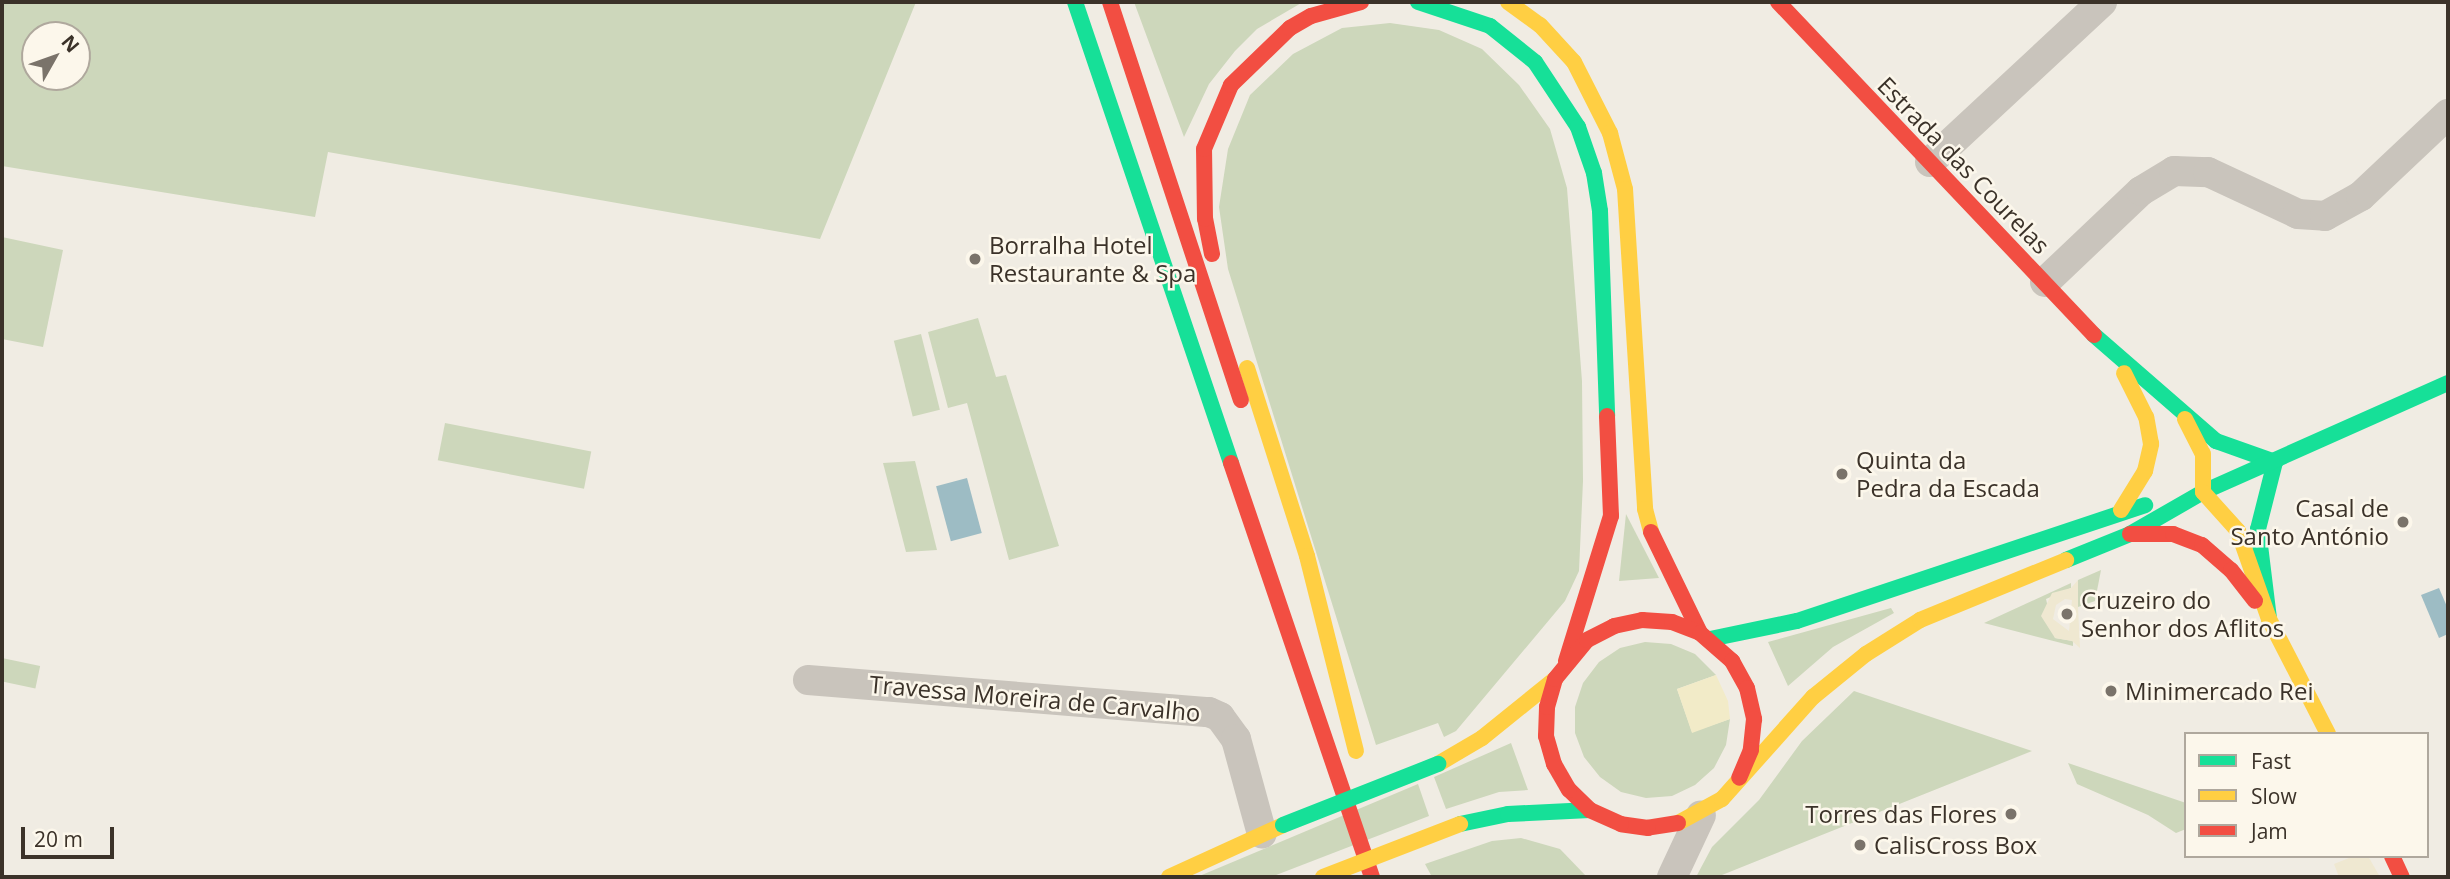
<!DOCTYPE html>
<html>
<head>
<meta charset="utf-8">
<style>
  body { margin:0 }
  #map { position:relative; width:2450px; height:879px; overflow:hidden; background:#f0ece3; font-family:"Open Sans",sans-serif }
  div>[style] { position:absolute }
  .green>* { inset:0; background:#cdd7bb; transform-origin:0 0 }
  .sand>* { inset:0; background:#f2ebc8 }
  .plaza>* { inset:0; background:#efe8d1 }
  .water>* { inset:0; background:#9dbcc4; transform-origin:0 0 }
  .street>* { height:30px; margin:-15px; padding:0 15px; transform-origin:15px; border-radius:15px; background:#c9c4bc }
  .fast>* { height:16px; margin:-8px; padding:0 8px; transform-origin:8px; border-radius:8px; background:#16e098 }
  .slow>* { height:16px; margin:-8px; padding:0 8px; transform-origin:8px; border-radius:8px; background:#ffcf43 }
  .jam>* { height:16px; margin:-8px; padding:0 8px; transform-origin:8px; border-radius:8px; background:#f24e42 }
  .fast-bridge>* { height:16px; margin:-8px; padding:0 8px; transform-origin:8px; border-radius:8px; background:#16e098 }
  .slow-bridge>* { height:16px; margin:-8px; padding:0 8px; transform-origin:8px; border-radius:8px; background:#ffcf43 }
  .dots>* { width:19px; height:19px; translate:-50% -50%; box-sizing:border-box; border:4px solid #fcf7eb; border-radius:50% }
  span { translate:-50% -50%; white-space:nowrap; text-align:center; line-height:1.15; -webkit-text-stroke:5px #fcf7eb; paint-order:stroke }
  .street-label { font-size:24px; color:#3b3229 }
  .poi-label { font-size:24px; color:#3b3229 }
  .left { translate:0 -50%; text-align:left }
  .right { translate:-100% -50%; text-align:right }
  .frame { position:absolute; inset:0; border:4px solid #3b3229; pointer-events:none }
  .legend { position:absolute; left:2184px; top:732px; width:245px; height:126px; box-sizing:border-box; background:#fcf7eb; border:2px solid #afa89d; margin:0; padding:9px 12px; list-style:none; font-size:21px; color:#3b3229 }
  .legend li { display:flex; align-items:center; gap:14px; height:35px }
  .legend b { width:35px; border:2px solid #afa89d }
  .north { position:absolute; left:21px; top:21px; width:70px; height:70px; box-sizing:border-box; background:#fcf7eb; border:2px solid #afa89d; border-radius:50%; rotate:50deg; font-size:19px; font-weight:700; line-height:28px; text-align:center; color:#3b3229 }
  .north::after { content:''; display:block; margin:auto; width:24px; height:32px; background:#7a736a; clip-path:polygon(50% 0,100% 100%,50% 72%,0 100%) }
  .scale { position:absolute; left:21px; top:827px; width:93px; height:32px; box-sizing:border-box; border:4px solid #3b3229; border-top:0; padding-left:9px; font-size:21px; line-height:24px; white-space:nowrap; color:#3b3229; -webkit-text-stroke:5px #fcf7eb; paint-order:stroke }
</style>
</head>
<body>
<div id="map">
  <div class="green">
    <div style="clip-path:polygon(evenodd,2px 2px,916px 2px,820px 239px,328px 152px,315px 217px,2px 166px,2px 2px,35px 35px,77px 35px,77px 77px,35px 77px,35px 35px)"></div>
    <div style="clip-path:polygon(1134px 2px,1303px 2px,1257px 29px,1235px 51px,1209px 84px,1184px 137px)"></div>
    <div style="clip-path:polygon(1390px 23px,1439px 30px,1482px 49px,1519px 85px,1550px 129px,1567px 188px,1582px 381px,1583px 481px,1579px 571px,1565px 601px,1456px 731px,1444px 737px,1438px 723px,1376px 745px,1228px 269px,1219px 207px,1228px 149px,1250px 95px,1293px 54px,1342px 28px)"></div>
    <div style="clip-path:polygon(2px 237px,63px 250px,43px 347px,2px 339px)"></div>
    <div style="clip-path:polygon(978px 318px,996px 377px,1006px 375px,1059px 546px,1009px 560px,967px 403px,948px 408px,928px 332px)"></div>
    <div style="left:921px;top:334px;width:78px;height:28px;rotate:76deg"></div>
    <div style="left:445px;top:423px;width:149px;height:38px;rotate:11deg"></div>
    <div style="clip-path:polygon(915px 461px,937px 550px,906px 552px,883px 463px)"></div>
    <div style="clip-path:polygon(1626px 514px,1659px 578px,1619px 581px)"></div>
    <div style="clip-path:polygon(2101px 570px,2095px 601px,2078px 607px,2078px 580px)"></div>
    <div style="clip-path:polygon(2071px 583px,2071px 588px,2046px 599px,2055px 638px,2073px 641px,2073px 646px,1984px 623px)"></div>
    <div style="clip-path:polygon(1891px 608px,1894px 613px,1833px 647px,1788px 686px,1768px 642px)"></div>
    <div style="clip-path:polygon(1645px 642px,1671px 644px,1695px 654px,1716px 675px,1677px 689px,1692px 732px,1730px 719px,1726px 745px,1714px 768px,1695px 785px,1672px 796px,1646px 798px,1621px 792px,1600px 777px,1584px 757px,1575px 733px,1575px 707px,1583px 683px,1599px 662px,1620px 648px)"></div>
    <div style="left:2px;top:658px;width:39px;height:23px;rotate:12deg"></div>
    <div style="clip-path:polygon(1854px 691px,2032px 751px,1717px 877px,1696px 877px,1712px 847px,1759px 800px,1802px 741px)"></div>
    <div style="clip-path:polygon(1511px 743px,1528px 790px,1499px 792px,1446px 809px,1434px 777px)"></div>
    <div style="clip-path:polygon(2068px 763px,2186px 803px,2186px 829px,2176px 833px,2148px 815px,2077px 784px)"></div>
    <div style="clip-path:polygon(1418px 784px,1429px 816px,1271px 877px,1197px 877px)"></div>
    <div style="clip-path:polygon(1521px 838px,1560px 849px,1587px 877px,1432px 877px,1425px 864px,1492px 841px)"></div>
  </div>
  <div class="sand">
    <div style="clip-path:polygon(1716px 675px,1728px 701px,1730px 719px,1692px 733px,1677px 689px)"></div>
  </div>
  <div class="plaza">
    <div style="clip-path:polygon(evenodd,2078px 580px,2078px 607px,2080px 648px,2072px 641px,2055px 638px,2041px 616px,2052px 593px,2071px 588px,2078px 580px,2065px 599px,2072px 600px,2069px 631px,2053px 619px,2056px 605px,2065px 599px)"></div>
    <div style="clip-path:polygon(2354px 856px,2368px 856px,2380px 877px,2339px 877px,2334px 864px)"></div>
  </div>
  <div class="water">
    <div style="left:967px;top:478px;width:57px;height:32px;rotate:75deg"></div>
    <div style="clip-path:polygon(2439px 588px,2448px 609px,2448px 634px,2439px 638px,2421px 595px)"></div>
  </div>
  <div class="street">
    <div style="left:1930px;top:162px;width:235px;rotate:-42.9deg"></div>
    <div style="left:2045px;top:282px;width:132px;rotate:-43.5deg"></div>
    <div style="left:2141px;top:191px;width:39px;rotate:-31deg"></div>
    <div style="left:2174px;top:171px;width:34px;rotate:2deg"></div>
    <div style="left:2208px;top:172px;width:99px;rotate:25deg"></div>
    <div style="left:2298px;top:214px;width:27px;rotate:4deg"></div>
    <div style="left:2325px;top:216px;width:41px;rotate:-29.1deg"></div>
    <div style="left:2361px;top:196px;width:120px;rotate:-43.3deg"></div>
    <div style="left:808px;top:680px;width:402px;rotate:4.6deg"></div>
    <div style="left:1209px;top:712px;width:12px;rotate:24deg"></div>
    <div style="left:1220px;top:717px;width:27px;rotate:54deg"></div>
    <div style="left:1236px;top:739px;width:98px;rotate:74.7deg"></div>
    <div style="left:1672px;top:877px;width:68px;rotate:-64.9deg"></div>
  </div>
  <div class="fast">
    <div style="left:1075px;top:2px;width:487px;rotate:71.3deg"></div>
    <div style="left:1418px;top:2px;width:76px;rotate:18.4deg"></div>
    <div style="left:1490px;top:26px;width:58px;rotate:38.7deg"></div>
    <div style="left:1535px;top:62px;width:78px;rotate:56.5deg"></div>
    <div style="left:1578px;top:127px;width:49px;rotate:70.8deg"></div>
    <div style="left:1594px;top:173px;width:38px;rotate:81deg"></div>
    <div style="left:1600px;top:211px;width:205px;rotate:88deg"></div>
    <div style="left:2094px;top:335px;width:162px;rotate:41deg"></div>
    <div style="left:2216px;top:441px;width:63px;rotate:19.6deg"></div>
    <div style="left:2275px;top:462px;width:69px;rotate:104.2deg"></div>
    <div style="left:2258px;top:529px;width:91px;rotate:83deg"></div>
    <div style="left:2066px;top:560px;width:69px;rotate:-22.1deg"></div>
    <div style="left:2130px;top:534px;width:84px;rotate:-29.9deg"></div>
    <div style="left:2203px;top:492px;width:268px;rotate:-24deg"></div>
    <div style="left:1710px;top:639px;width:89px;rotate:-11.7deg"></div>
    <div style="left:1797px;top:621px;width:367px;rotate:-18.4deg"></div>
    <div style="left:1460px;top:824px;width:49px;rotate:-11.8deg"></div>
    <div style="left:1508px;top:814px;width:82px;rotate:-2.8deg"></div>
  </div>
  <div class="slow">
    <div style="left:1508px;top:2px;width:39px;rotate:36deg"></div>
    <div style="left:1540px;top:25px;width:50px;rotate:47.4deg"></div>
    <div style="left:1574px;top:62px;width:80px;rotate:63.1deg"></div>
    <div style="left:1610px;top:133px;width:58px;rotate:75deg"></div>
    <div style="left:1625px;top:189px;width:321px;rotate:86.4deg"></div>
    <div style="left:1645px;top:509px;width:24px;rotate:75deg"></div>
    <div style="left:1247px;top:368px;width:197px;rotate:72.3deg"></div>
    <div style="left:1307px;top:556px;width:201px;rotate:75.9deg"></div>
    <div style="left:2185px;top:419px;width:39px;rotate:63deg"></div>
    <div style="left:2203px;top:454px;width:38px;rotate:90deg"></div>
    <div style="left:2203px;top:492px;width:52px;rotate:48.1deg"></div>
    <div style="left:2238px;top:531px;width:93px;rotate:70.6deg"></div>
    <div style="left:2269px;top:619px;width:129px;rotate:62.8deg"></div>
    <div style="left:2121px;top:510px;width:46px;rotate:-58.4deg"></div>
    <div style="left:2145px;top:471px;width:28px;rotate:-77deg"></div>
    <div style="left:2151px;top:444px;width:27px;rotate:-100deg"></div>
    <div style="left:2146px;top:417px;width:49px;rotate:-116.6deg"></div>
    <div style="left:1438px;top:764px;width:51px;rotate:-30.6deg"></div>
    <div style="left:1482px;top:738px;width:94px;rotate:-38.9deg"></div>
    <div style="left:1678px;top:823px;width:50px;rotate:-28.6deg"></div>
    <div style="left:1722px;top:799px;width:137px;rotate:-48.3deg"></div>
    <div style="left:1813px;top:697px;width:68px;rotate:-39.1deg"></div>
    <div style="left:1866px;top:654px;width:64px;rotate:-32.2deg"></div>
    <div style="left:1920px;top:620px;width:158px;rotate:-22.3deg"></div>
    <div style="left:1169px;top:877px;width:125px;rotate:-24.5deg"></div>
  </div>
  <div class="jam">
    <div style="left:1110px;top:2px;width:419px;rotate:71.8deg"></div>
    <div style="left:1778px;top:2px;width:459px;rotate:46.5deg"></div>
    <div style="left:1212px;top:254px;width:36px;rotate:-101deg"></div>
    <div style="left:1205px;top:219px;width:70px;rotate:-90.8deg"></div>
    <div style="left:1204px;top:149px;width:69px;rotate:-67.1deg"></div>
    <div style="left:1231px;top:85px;width:82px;rotate:-44deg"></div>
    <div style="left:1290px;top:28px;width:24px;rotate:-30deg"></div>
    <div style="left:1311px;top:16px;width:52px;rotate:-15.6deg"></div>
    <div style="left:1231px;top:463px;width:437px;rotate:71.2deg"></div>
    <div style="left:1651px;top:532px;width:112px;rotate:64.1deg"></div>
    <div style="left:2130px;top:534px;width:43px"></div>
    <div style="left:2173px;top:534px;width:31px;rotate:21deg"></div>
    <div style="left:2202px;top:545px;width:38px;rotate:41deg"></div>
    <div style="left:2231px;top:570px;width:39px;rotate:52deg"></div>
    <div style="left:1566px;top:661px;width:152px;rotate:-72.8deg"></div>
    <div style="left:1611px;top:516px;width:100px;rotate:-92.3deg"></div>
    <div style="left:1678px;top:823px;width:30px;rotate:171deg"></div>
    <div style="left:1648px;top:828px;width:27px;rotate:-172deg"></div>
    <div style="left:1621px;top:824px;width:34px;rotate:-156deg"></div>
    <div style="left:1590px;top:810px;width:29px;rotate:-136deg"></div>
    <div style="left:1569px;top:790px;width:30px;rotate:-120deg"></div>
    <div style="left:1554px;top:764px;width:29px;rotate:-106deg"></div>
    <div style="left:1546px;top:736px;width:29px;rotate:-88deg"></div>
    <div style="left:1547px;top:707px;width:29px;rotate:-74deg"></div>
    <div style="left:1555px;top:679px;width:50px;rotate:-50.6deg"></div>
    <div style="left:1587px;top:640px;width:30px;rotate:-27deg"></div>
    <div style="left:1614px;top:626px;width:29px;rotate:-12deg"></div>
    <div style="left:1642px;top:620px;width:30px;rotate:4deg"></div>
    <div style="left:1672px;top:622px;width:30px;rotate:21deg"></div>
    <div style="left:1700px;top:633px;width:43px;rotate:41.2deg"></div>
    <div style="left:1732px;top:661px;width:31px;rotate:61deg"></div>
    <div style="left:1747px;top:688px;width:32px;rotate:77deg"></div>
    <div style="left:1754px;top:719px;width:31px;rotate:96deg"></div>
    <div style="left:1751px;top:750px;width:30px;rotate:113deg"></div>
    <div style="left:2392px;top:856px;width:23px;rotate:65deg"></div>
  </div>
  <div class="fast-bridge">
    <div style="left:1283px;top:825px;width:167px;rotate:-21.5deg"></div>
  </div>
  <div class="slow-bridge">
    <div style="left:1323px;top:877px;width:147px;rotate:-21.1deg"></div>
  </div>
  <div class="dots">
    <div style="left:975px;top:259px;background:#7a736a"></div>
    <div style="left:1842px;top:474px;background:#7a736a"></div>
    <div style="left:2403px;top:522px;background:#7a736a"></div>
    <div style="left:2067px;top:614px;background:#7a736a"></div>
    <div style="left:2111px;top:691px;background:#7a736a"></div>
    <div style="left:2011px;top:814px;background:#7a736a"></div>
    <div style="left:1860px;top:845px;background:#7a736a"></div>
  </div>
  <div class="street-label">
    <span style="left:1964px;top:165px;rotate:46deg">Estrada das Courelas</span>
    <span style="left:1035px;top:698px;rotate:5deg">Travessa Moreira de Carvalho</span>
  </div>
  <div class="poi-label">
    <span class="left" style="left:989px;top:259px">Borralha Hotel<br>Restaurante &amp; Spa</span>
    <span class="left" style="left:1856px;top:474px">Quinta da<br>Pedra da Escada</span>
    <span class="right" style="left:2389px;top:522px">Casal de<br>Santo António</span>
    <span class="left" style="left:2081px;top:614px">Cruzeiro do<br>Senhor dos Aflitos</span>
    <span class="left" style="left:2125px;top:691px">Minimercado Rei</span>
    <span class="right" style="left:1997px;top:814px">Torres das Flores</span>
    <span class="left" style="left:1874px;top:845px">CalisCross Box</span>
  </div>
  <div class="frame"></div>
  <ul class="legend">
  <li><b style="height:9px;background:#16e098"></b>Fast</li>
  <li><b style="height:9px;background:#ffcf43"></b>Slow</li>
  <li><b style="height:9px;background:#f24e42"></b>Jam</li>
  </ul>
  <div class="north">N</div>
  <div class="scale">20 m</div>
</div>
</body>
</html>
